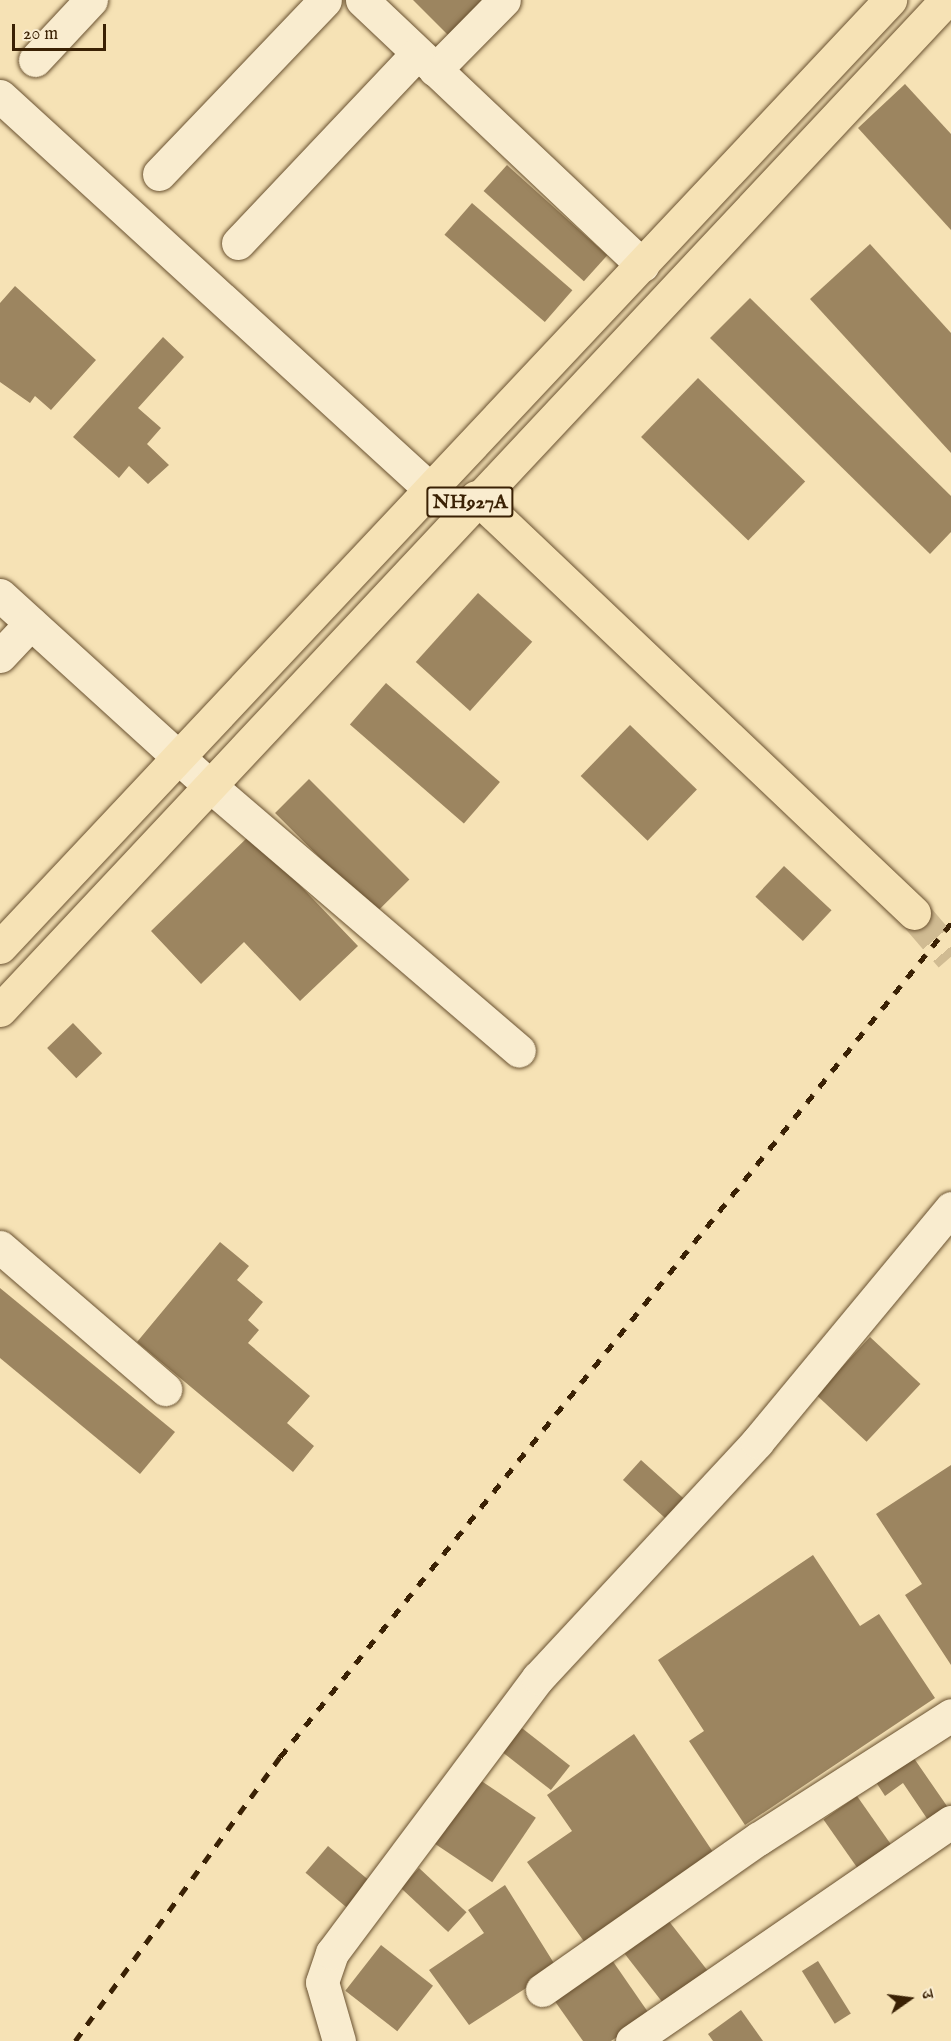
<!DOCTYPE html>
<html>
<head>
<meta charset="utf-8">
<style>
  body { margin:0 }
  #map { position:relative; width:951px; height:2041px; overflow:hidden; background:#f6e2b5; font-family:"IM FELL English","Noto Serif Devanagari",serif }
  div>[style] { position:absolute }
  .building>* { inset:0; background:#9c8560; transform-origin:0 0 }
  .major-tunnel>* { height:33px; margin-top:-16.5px; transform-origin:0; background:repeating-linear-gradient(90deg,#d0bb92 0 33px,transparent 0 49px) }
  .roads { filter:drop-shadow(0 0 2px #695130) drop-shadow(0 0 2px #695130) }
  .minor>* { height:33px; margin:-16.5px; padding:0 16.5px; transform-origin:16.5px; border-radius:16.5px; background:#f9eccf }
  .major>* { height:33px; margin:-16.5px; padding:0 16.5px; transform-origin:16.5px; border-radius:16.5px; background:#f6e2b5 }
  .highway>* { height:33px; margin:-16.5px; padding:0 16.5px; transform-origin:16.5px; border-radius:16.5px; background:#f6e2b5 }
  .rail>* { height:4.5px; margin-top:-2.25px; transform-origin:0; background:repeating-linear-gradient(90deg,#3a2104 0 10px,transparent 0 20px) }
  span { translate:-50% -50%; white-space:nowrap; text-align:center; line-height:1.15; -webkit-text-stroke:4.5px #f9eccf; paint-order:stroke }
  .shield-label span { padding:2px 4px; background:#f9eccf; border:2px solid; border-radius:4px; -webkit-text-stroke-width:0 }
  .shield-label { font-size:20px; color:#3a2104; font-weight:700 }
  .north { position:absolute; left:879px; top:1969px; width:60px; height:60px; -webkit-text-stroke:4px #f9eccf; paint-order:stroke; rotate:76deg; font-size:16px; font-weight:700; line-height:24px; text-align:center; color:#3a2104 }
  .north::after { content:''; display:block; margin:auto; width:21px; height:27px; background:#3a2104; clip-path:polygon(50% 0,100% 100%,50% 72%,0 100%) }
  .scale { position:absolute; left:12px; top:24px; width:94px; height:27px; box-sizing:border-box; border:3px solid #3a2104; border-top:0; padding-left:8px; font-size:18px; line-height:21px; white-space:nowrap; color:#3a2104; -webkit-text-stroke:4px #f9eccf; paint-order:stroke }
</style>
</head>
<body>
<div id="map">
  <div class="building">
    <div style="clip-path:polygon(413px 0,482px 0,448px 35px)"></div>
    <div style="clip-path:polygon(905px 84px,951px 134px,951px 230px,858px 128px)"></div>
    <div style="left:507px;top:165px;width:135px;height:35px;rotate:42deg"></div>
    <div style="left:472px;top:203px;width:133px;height:42px;rotate:41deg"></div>
    <div style="clip-path:polygon(870px 244px,951px 333px,951px 453px,810px 299px)"></div>
    <div style="clip-path:polygon(15px 286px,96px 360px,51px 410px,35px 396px,30px 403px,0 382px,0 303px)"></div>
    <div style="clip-path:polygon(750px 298px,951px 496px,951px 532px,930px 554px,710px 338px)"></div>
    <div style="clip-path:polygon(163px 337px,184px 357px,138px 408px,161px 428px,147px 444px,169px 465px,148px 484px,129px 466px,119px 478px,73px 437px)"></div>
    <div style="left:698px;top:378px;width:149px;height:82px;rotate:44deg"></div>
    <div style="left:478px;top:593px;width:73px;height:93px;rotate:42deg"></div>
    <div style="left:386px;top:683px;width:151px;height:55px;rotate:41deg"></div>
    <div style="left:630px;top:725px;width:93px;height:71px;rotate:44deg"></div>
    <div style="left:309px;top:779px;width:142px;height:48px;rotate:45deg"></div>
    <div style="clip-path:polygon(251px 834px,358px 946px,300px 1001px,244px 942px,201px 984px,151px 931px)"></div>
    <div style="left:784px;top:866px;width:65px;height:42px;rotate:43deg"></div>
    <div style="left:73px;top:1023px;width:42px;height:36px;rotate:46deg"></div>
    <div style="clip-path:polygon(220px 1242px,249px 1266px,237px 1280px,263px 1302px,248px 1320px,259px 1330px,248px 1343px,310px 1396px,287px 1423px,314px 1446px,293px 1472px,137px 1342px)"></div>
    <div style="clip-path:polygon(0 1288px,175px 1432px,140px 1474px,0 1358px)"></div>
    <div style="left:870px;top:1337px;width:69px;height:79px;rotate:43deg"></div>
    <div style="left:641px;top:1460px;width:59px;height:27px;rotate:42deg"></div>
    <div style="clip-path:polygon(951px 1465px,951px 1665px,905px 1595px,922px 1584px,876px 1514px)"></div>
    <div style="clip-path:polygon(813px 1555px,860px 1626px,879px 1614px,935px 1698px,745px 1825px,689px 1741px,704px 1731px,658px 1660px)"></div>
    <div style="left:518px;top:1725px;width:66px;height:31px;rotate:38deg"></div>
    <div style="clip-path:polygon(634px 1734px,715px 1855px,588px 1947px,527px 1862px,572px 1831px,547px 1795px)"></div>
    <div style="clip-path:polygon(911px 1754px,949px 1809px,930px 1823px,903px 1783px,885px 1796px,874px 1779px)"></div>
    <div style="left:477px;top:1778px;width:71px;height:78px;rotate:34deg"></div>
    <div style="left:857px;top:1796px;width:66px;height:41px;rotate:55deg"></div>
    <div style="left:328px;top:1846px;width:60px;height:35px;rotate:40deg"></div>
    <div style="left:419px;top:1868px;width:65px;height:27px;rotate:43deg"></div>
    <div style="clip-path:polygon(505px 1885px,557px 1968px,469px 2025px,429px 1970px,484px 1933px,468px 1910px)"></div>
    <div style="left:668px;top:1920px;width:68px;height:55px;rotate:52deg"></div>
    <div style="left:381px;top:1945px;width:66px;height:58px;rotate:38deg"></div>
    <div style="clip-path:polygon(612px 1960px,650px 2015px,611px 2041px,583px 2041px,554px 2000px)"></div>
    <div style="left:818px;top:1961px;width:62px;height:19px;rotate:58deg"></div>
    <div style="clip-path:polygon(741px 2010px,763px 2041px,713px 2041px,708px 2034px)"></div>
  </div>
  <div class="major-tunnel">
    <div style="left:914px;top:913px;width:57px;rotate:49.3deg"></div>
  </div>
  <div class="roads">
    <div class="minor">
      <div style="left:362px;top:0;width:386px;rotate:43.4deg"></div>
      <div style="left:35px;top:60px;width:82px;rotate:-47deg"></div>
      <div style="left:435px;top:70px;width:98px;rotate:-45.4deg"></div>
      <div style="left:0;top:96px;width:584px;rotate:42.43deg"></div>
      <div style="left:159px;top:174px;width:240px;rotate:-46.3deg"></div>
      <div style="left:238px;top:243px;width:260px;rotate:-46.6deg"></div>
      <div style="left:0;top:595px;width:282px;rotate:42.3deg"></div>
      <div style="left:209px;top:785px;width:408px;rotate:40.6deg"></div>
      <div style="left:0;top:656px;width:45px;rotate:-46.8deg"></div>
      <div style="left:0;top:1247px;width:218px;rotate:40.7deg"></div>
      <div style="left:542px;top:1990px;width:264px;rotate:-35deg"></div>
      <div style="left:758px;top:1839px;width:229px;rotate:-32.7deg"></div>
      <div style="left:339px;top:2041px;width:61px;rotate:-106.1deg"></div>
      <div style="left:322px;top:1982px;width:31px;rotate:-71deg"></div>
      <div style="left:332px;top:1953px;width:344px;rotate:-53.2deg"></div>
      <div style="left:538px;top:1678px;width:322px;rotate:-47.1deg"></div>
      <div style="left:757px;top:1442px;width:304px;rotate:-50.3deg"></div>
      <div style="left:632px;top:2041px;width:387px;rotate:-34.5deg"></div>
    </div>
    <div class="major">
      <div style="left:476px;top:497px;width:604px;rotate:43.52deg"></div>
    </div>
    <div class="highway">
      <div style="left:0;top:947px;width:1300px;rotate:-46.78deg"></div>
      <div style="left:0;top:1010px;width:1384px;rotate:-46.87deg"></div>
    </div>
  </div>
  <div class="rail">
    <div style="left:75px;top:2041px;width:350px;rotate:-54.2deg"></div>
    <div style="left:280px;top:1757px;width:1070px;rotate:-51.18deg"></div>
  </div>
  <div class="shield-label">
    <span style="left:470px;top:502px">NH927A</span>
  </div>
  <div class="north">उ</div>
  <div class="scale">20 m</div>
</div>
</body>
</html>
